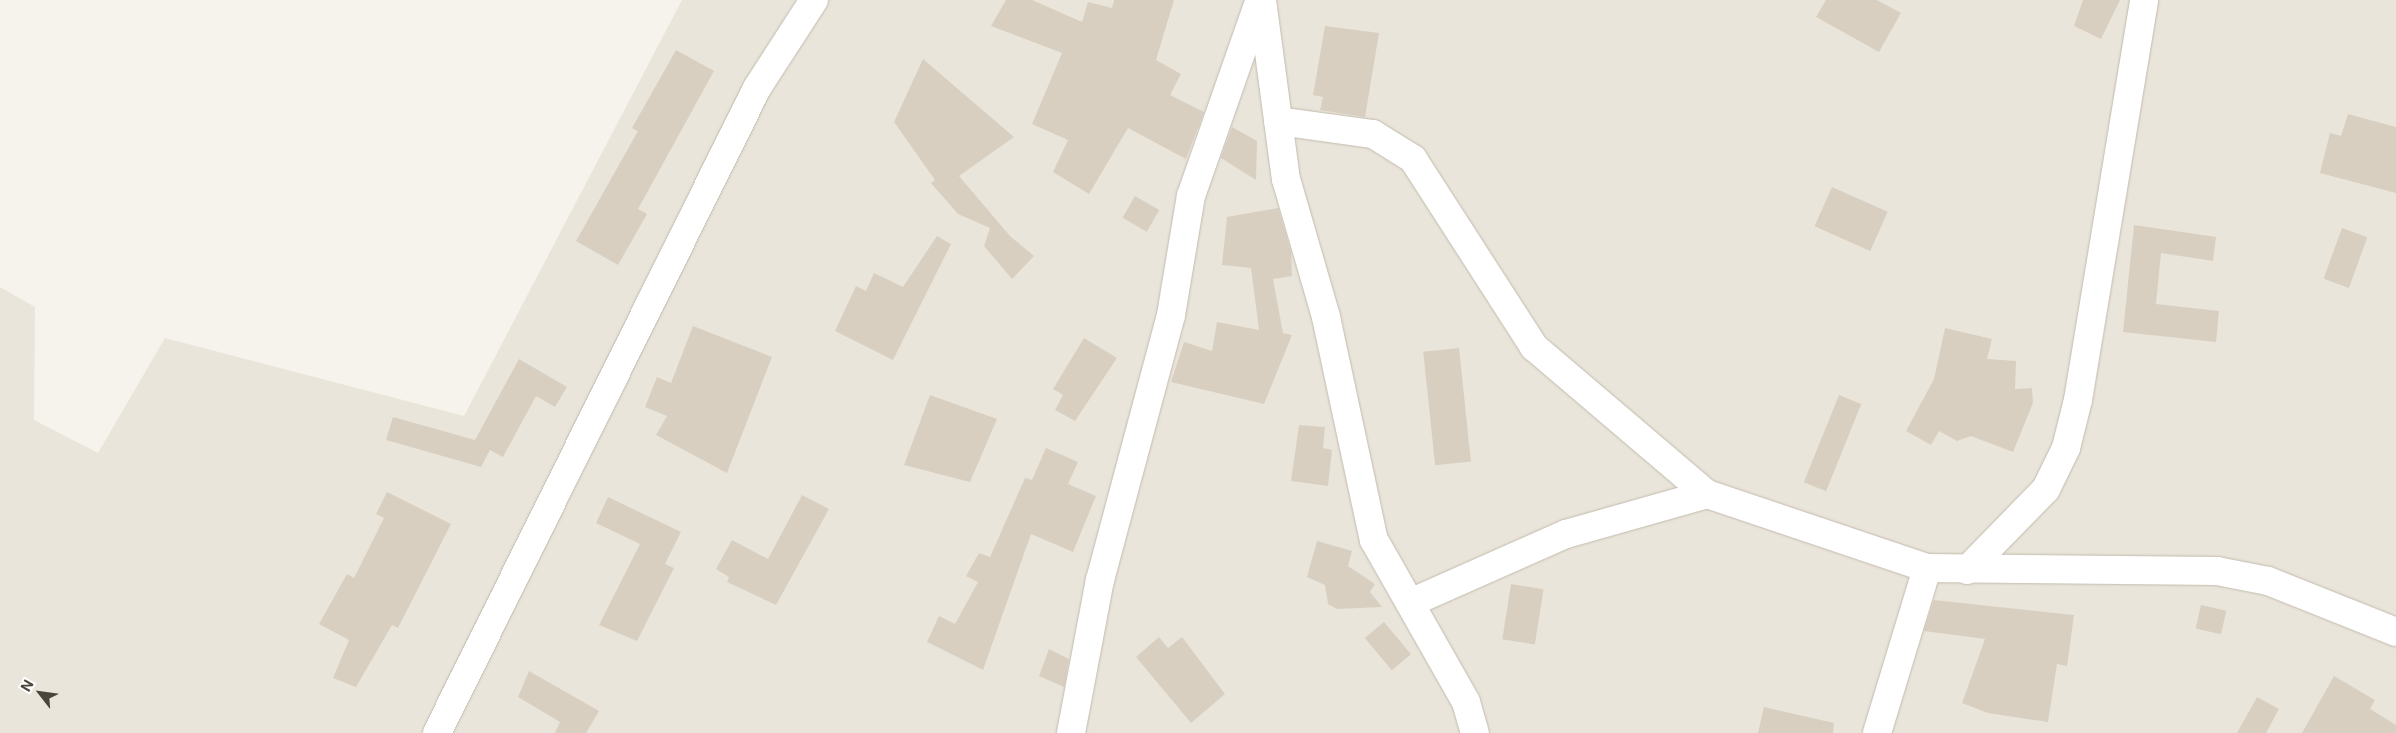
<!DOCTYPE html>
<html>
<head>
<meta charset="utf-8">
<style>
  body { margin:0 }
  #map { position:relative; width:2396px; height:733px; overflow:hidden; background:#f6f3ec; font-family:Inter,sans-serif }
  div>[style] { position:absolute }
  .residential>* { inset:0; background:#eae5da }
  .building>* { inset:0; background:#d8cfc1; transform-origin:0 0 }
  .roads { filter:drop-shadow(0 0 1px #c2bbae) drop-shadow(0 0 1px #c2bbae) }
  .minor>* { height:28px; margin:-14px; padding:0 14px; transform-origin:14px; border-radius:14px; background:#fff }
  span { translate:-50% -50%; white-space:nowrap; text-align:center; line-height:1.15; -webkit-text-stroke:4px #fff; paint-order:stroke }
  .north { position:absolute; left:15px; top:668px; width:50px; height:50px; -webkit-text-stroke:4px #fff; paint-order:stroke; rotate:300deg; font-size:14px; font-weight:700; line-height:20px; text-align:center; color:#4b4439 }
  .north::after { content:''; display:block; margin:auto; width:18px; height:22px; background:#4b4439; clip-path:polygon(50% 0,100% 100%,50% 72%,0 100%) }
</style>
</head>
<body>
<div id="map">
  <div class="residential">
    <div style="clip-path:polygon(682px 0,2396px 0,2396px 733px,0 733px,0 287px,35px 307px,34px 420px,98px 453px,165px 338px,464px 416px)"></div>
  </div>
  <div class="building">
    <div style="clip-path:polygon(1006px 0,1032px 0,1082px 22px,1088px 2px,1112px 8px,1114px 0,1174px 0,1156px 60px,1181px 74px,1170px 95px,1204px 112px,1186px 159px,1128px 128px,1089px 194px,1053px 172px,1068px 140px,1032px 124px,1062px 53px,991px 26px)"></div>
    <div style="clip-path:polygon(1826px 0,1877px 0,1901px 13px,1879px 52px,1816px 17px)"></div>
    <div style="clip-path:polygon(2083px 0,2120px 0,2101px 39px,2074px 26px)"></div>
    <div style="clip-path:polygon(1325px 26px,1379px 33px,1365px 117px,1320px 110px,1323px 97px,1313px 95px)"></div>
    <div style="clip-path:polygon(676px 50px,714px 71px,638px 209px,647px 214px,618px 265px,576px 241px,638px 131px,632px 128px)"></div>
    <div style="clip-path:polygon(923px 59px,1014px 137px,959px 176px,1010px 236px,1034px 256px,1012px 279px,984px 246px,990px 228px,958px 214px,931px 183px,935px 180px,894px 122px)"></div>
    <div style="clip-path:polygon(2348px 114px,2396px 127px,2396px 193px,2320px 173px,2330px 133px,2341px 136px)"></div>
    <div style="clip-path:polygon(1232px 127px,1257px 141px,1256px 180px,1221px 158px)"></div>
    <div style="left:1832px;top:187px;width:61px;height:43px;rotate:24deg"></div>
    <div style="left:1135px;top:196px;width:28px;height:25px;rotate:30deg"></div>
    <div style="clip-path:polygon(1278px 208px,1291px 252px,1292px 276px,1273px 279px,1283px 333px,1292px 335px,1264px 404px,1171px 382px,1184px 342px,1212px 351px,1217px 322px,1259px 330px,1251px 268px,1222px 265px,1227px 217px)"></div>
    <div style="clip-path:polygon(2134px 225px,2216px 237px,2213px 261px,2161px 253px,2156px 304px,2219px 311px,2216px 342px,2123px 332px)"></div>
    <div style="left:2342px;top:228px;width:27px;height:54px;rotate:20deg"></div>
    <div style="clip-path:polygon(937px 236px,951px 244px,893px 360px,835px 331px,856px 286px,866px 291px,874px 273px,903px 287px)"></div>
    <div style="clip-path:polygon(693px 326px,772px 357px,727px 473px,656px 435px,667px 416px,645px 407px,657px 377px,671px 383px)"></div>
    <div style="clip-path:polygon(1945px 328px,1992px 339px,1987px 359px,2016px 361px,2015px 389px,2032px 388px,2033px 403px,2013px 452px,1971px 436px,1957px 441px,1939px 431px,1931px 445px,1906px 431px,1934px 379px)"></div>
    <div style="clip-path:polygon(1084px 338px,1117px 358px,1075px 421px,1055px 410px,1063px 395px,1053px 389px)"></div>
    <div style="left:1459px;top:348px;width:114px;height:36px;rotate:84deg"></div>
    <div style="clip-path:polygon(519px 359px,567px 387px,555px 407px,536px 396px,503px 457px,490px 450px,481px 467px,386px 440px,393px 417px,475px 440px)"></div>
    <div style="clip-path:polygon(930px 395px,997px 419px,970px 482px,904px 465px)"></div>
    <div style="left:1839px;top:395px;width:24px;height:94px;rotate:22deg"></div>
    <div style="clip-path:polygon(1299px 425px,1325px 427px,1323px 448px,1332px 450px,1328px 486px,1291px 481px)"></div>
    <div style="clip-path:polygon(1046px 448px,1078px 462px,1068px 484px,1096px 496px,1073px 552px,1031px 534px,983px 670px,927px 642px,939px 616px,955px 624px,978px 582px,966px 576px,979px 553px,990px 557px,1025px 478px,1032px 480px)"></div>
    <div style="clip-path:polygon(387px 492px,451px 524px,398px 628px,392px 625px,356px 687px,333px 678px,349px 640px,319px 624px,347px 574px,354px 578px,384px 518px,376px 514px)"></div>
    <div style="clip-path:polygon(802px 495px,829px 509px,776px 605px,727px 582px,729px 577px,716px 569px,732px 540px,768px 559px)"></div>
    <div style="clip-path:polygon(608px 497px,681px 532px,665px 564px,674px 568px,637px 641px,599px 625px,640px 544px,596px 523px)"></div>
    <div style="clip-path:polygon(1317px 541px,1352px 551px,1348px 566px,1375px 584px,1370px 592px,1382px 607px,1337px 609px,1328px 604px,1325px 585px,1307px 577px)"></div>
    <div style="left:1511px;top:584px;width:33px;height:56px;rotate:9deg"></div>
    <div style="clip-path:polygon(1934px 600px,2074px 615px,2067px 666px,2057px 664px,2048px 722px,1988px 713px,1962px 703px,1985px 639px,1924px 631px)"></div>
    <div style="left:2201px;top:605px;width:26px;height:24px;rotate:13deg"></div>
    <div style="left:1384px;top:622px;width:42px;height:25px;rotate:50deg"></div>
    <div style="clip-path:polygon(1159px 637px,1168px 648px,1182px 637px,1225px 694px,1191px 723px,1136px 657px)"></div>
    <div style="clip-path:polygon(1049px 649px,1069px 659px,1064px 687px,1039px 676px)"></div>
    <div style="clip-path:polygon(529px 671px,599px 711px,586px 733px,555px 733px,560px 722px,518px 697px)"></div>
    <div style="clip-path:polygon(2334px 676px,2375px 700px,2370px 709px,2396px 725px,2396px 733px,2302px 733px)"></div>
    <div style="clip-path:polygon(2257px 697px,2279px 709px,2266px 733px,2237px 733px)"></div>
    <div style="clip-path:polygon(1764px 707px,1834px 723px,1833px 733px,1758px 733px)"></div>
  </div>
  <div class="roads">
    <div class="minor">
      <div style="left:1262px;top:0;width:181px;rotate:82.4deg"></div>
      <div style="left:1286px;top:179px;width:144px;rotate:73.8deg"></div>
      <div style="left:1326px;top:317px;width:228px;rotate:77.9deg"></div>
      <div style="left:1374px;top:540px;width:186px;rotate:60.4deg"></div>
      <div style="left:1466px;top:702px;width:32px;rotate:74deg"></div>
      <div style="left:1278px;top:121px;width:96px;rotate:7.8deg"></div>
      <div style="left:1373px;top:134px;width:47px;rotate:32deg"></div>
      <div style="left:1413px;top:159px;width:224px;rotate:57.2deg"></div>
      <div style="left:1534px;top:347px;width:227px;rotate:40.4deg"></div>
      <div style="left:1707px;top:494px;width:232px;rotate:18.6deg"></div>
      <div style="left:1927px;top:568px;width:290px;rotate:0.6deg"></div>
      <div style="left:2217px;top:571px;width:52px;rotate:11.1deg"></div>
      <div style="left:2268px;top:581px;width:138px;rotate:21.7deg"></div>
      <div style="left:1967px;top:570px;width:113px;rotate:-45.7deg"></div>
      <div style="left:2046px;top:489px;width:46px;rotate:-64deg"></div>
      <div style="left:2066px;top:448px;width:49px;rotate:-76deg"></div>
      <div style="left:2078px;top:400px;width:405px;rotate:-80.6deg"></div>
      <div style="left:1410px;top:603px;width:171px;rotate:-23.9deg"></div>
      <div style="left:1566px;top:534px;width:147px;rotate:-15.8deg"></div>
      <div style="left:437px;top:733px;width:720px;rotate:-63.61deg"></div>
      <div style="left:757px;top:88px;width:105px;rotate:-57.1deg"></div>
      <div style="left:1071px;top:733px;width:156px;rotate:-79.3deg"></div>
      <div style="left:1100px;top:580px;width:274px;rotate:-75deg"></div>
      <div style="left:1171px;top:315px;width:121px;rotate:-80.5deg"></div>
      <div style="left:1191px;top:196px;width:206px;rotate:-70.7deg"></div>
      <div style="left:1877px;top:733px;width:172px;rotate:-73.1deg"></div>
    </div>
  </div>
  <div class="north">N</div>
</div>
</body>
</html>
